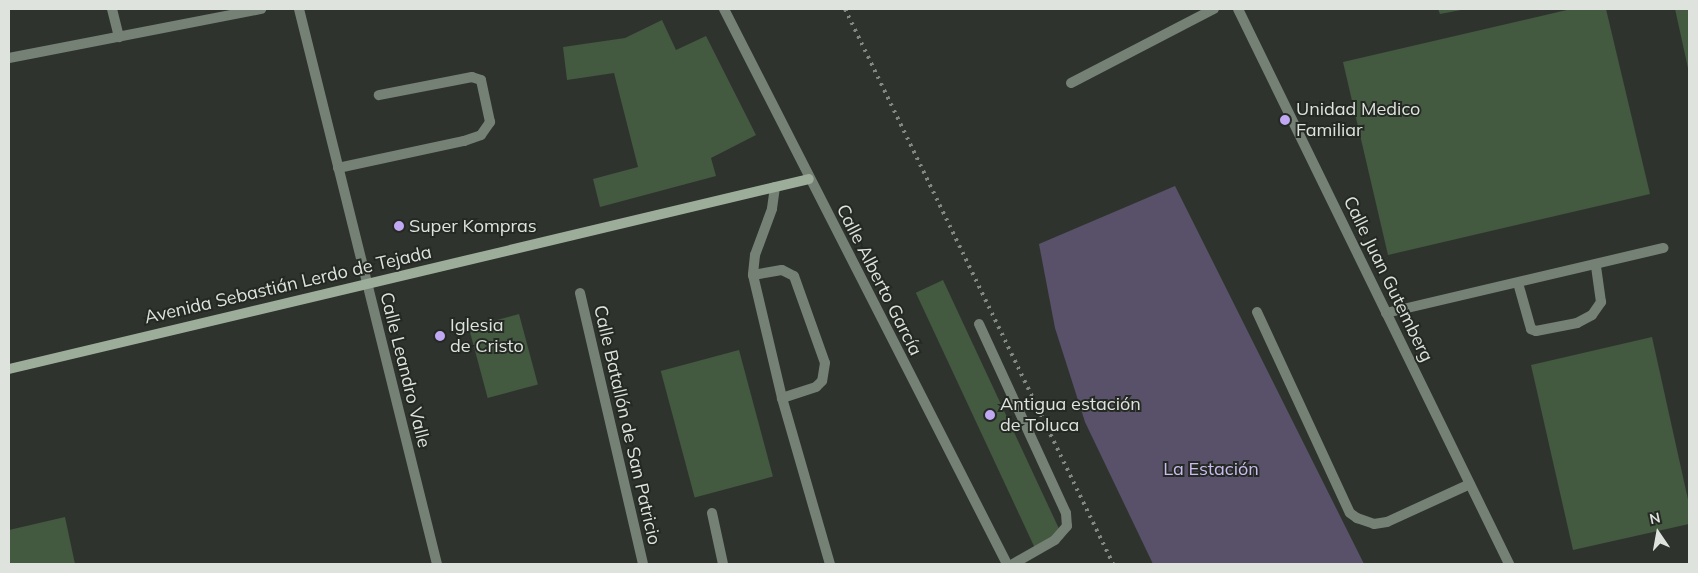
<!DOCTYPE html>
<html>
<head>
<meta charset="utf-8">
<style>
  body { margin:0 }
  #map { position:relative; width:1698px; height:573px; overflow:hidden; background:#2e342d; font-family:Mulish,sans-serif }
  div>[style] { position:absolute }
  .green>* { inset:0; background:#585169 }
  .building>* { inset:0; background:#435940; transform-origin:0 0 }
  .lane>* { height:10px; margin:-5px; padding:0 5px; transform-origin:5px; border-radius:5px; background:#768175 }
  .street>* { height:10px; margin:-5px; padding:0 5px; transform-origin:5px; border-radius:5px; background:#768175 }
  .secondary>* { height:10px; margin:-5px; padding:0 5px; transform-origin:5px; border-radius:5px; background:#9cad9a }
  .rail>* { height:4px; margin-top:-2px; transform-origin:0; background:repeating-linear-gradient(90deg,#838882 0 2.5px,transparent 0 7.5px) }
  .dots>* { width:14px; height:14px; translate:-50% -50%; box-sizing:border-box; border:2px solid #242a23; border-radius:50% }
  span { translate:-50% -50%; white-space:nowrap; text-align:center; line-height:1.15; -webkit-text-stroke:4px #242a23; paint-order:stroke }
  .poi-label { font-size:18px; color:#dee3de }
  .left { translate:0 -50%; text-align:left }
  .street-label { font-size:18px; color:#dee3de }
  .park-label { font-size:18px; color:#ccbbf2 }
  .frame { position:absolute; inset:0; border:10px solid #dee3de; pointer-events:none }
  .north { position:absolute; left:1633px; top:508px; width:50px; height:50px; -webkit-text-stroke:4px #242a23; paint-order:stroke; rotate:348deg; font-size:14px; font-weight:700; line-height:20px; text-align:center; color:#dee3de }
  .north::after { content:''; display:block; margin:auto; width:18px; height:22px; background:#dee3de; clip-path:polygon(50% 0,100% 100%,50% 72%,0 100%) }
</style>
</head>
<body>
<div id="map">
  <div class="green">
    <div style="clip-path:polygon(1175px 186px,1364px 564px,1153px 564px,1085px 422px,1055px 328px,1039px 244px)"></div>
  </div>
  <div class="building">
    <div style="clip-path:polygon(1438px 9px,1461px 9px,1461px 10px,1440px 14px)"></div>
    <div style="clip-path:polygon(1571px 9px,1606px 9px,1650px 194px,1388px 255px,1343px 62px)"></div>
    <div style="clip-path:polygon(1675px 9px,1689px 9px,1689px 68px,1688px 68px)"></div>
    <div style="clip-path:polygon(662px 20px,676px 50px,706px 36px,756px 135px,711px 158px,716px 176px,600px 207px,593px 179px,638px 167px,614px 73px,567px 80px,563px 47px,625px 38px)"></div>
    <div style="left:943px;top:280px;width:285px;height:30px;rotate:65deg"></div>
    <div style="left:519px;top:314px;width:73px;height:52px;rotate:75deg"></div>
    <div style="clip-path:polygon(1652px 337px,1689px 504px,1689px 524px,1573px 550px,1531px 365px)"></div>
    <div style="left:739px;top:350px;width:131px;height:81px;rotate:75deg"></div>
    <div style="clip-path:polygon(65px 517px,75px 564px,9px 564px,9px 530px)"></div>
  </div>
  <div class="lane">
    <div style="left:338px;top:168px;width:129px;rotate:-12.1deg"></div>
    <div style="left:464px;top:141px;width:18px;rotate:-19deg"></div>
    <div style="left:481px;top:135px;width:16px;rotate:-55deg"></div>
    <div style="left:490px;top:122px;width:43px;rotate:-102.1deg"></div>
    <div style="left:481px;top:80px;width:9px;rotate:-162deg"></div>
    <div style="left:472px;top:77px;width:95px;rotate:169deg"></div>
    <div style="left:775px;top:187px;width:22px;rotate:98deg"></div>
    <div style="left:772px;top:209px;width:49px;rotate:110.3deg"></div>
    <div style="left:755px;top:255px;width:20px;rotate:96deg"></div>
    <div style="left:753px;top:275px;width:126px;rotate:76.7deg"></div>
    <div style="left:782px;top:398px;width:173px;rotate:73.9deg"></div>
    <div style="left:753px;top:275px;width:29px;rotate:-10deg"></div>
    <div style="left:782px;top:270px;width:13px;rotate:27deg"></div>
    <div style="left:794px;top:276px;width:92px;rotate:70.4deg"></div>
    <div style="left:825px;top:363px;width:18px;rotate:99deg"></div>
    <div style="left:822px;top:381px;width:8px;rotate:135deg"></div>
    <div style="left:816px;top:387px;width:36px;rotate:162deg"></div>
    <div style="left:1518px;top:283px;width:48px;rotate:74.2deg"></div>
    <div style="left:1531px;top:329px;width:5px;rotate:22deg"></div>
    <div style="left:1536px;top:331px;width:42px;rotate:-11deg"></div>
    <div style="left:1577px;top:323px;width:17px;rotate:-28deg"></div>
    <div style="left:1592px;top:315px;width:16px;rotate:-55deg"></div>
    <div style="left:1601px;top:302px;width:36px;rotate:-98deg"></div>
    <div style="left:1386px;top:313px;width:285px;rotate:-13.2deg"></div>
    <div style="left:979px;top:324px;width:208px;rotate:65.3deg"></div>
    <div style="left:1066px;top:513px;width:13px;rotate:86deg"></div>
    <div style="left:1067px;top:526px;width:18px;rotate:131deg"></div>
    <div style="left:1055px;top:540px;width:48px;rotate:150.3deg"></div>
    <div style="left:712px;top:513px;width:52px;rotate:77.8deg"></div>
  </div>
  <div class="street">
    <div style="left:112px;top:9px;width:29px;rotate:76deg"></div>
    <div style="left:299px;top:9px;width:572px;rotate:76.04deg"></div>
    <div style="left:724px;top:9px;width:623px;rotate:62.98deg"></div>
    <div style="left:1238px;top:9px;width:618px;rotate:63.97deg"></div>
    <div style="left:9px;top:58px;width:257px;rotate:-11deg"></div>
    <div style="left:1071px;top:83px;width:161px;rotate:-27.4deg"></div>
    <div style="left:580px;top:293px;width:278px;rotate:76.9deg"></div>
    <div style="left:1257px;top:312px;width:221px;rotate:65.2deg"></div>
    <div style="left:1350px;top:513px;width:9px;rotate:36deg"></div>
    <div style="left:1357px;top:518px;width:18px;rotate:19deg"></div>
    <div style="left:1374px;top:524px;width:13px;rotate:-9deg"></div>
    <div style="left:1387px;top:522px;width:91px;rotate:-24.6deg"></div>
  </div>
  <div class="secondary">
    <div style="left:9px;top:369px;width:822px;rotate:-13.36deg"></div>
  </div>
  <div class="rail">
    <div style="left:845px;top:9px;width:616px;rotate:64.22deg"></div>
  </div>
  <div class="dots">
    <div style="left:1285px;top:120px;background:#c1a8f3"></div>
    <div style="left:399px;top:226px;background:#c1a8f3"></div>
    <div style="left:440px;top:336px;background:#c1a8f3"></div>
    <div style="left:990px;top:415px;background:#c1a8f3"></div>
  </div>
  <div class="poi-label">
    <span class="left" style="left:1296px;top:120px">Unidad Medico<br>Familiar</span>
    <span class="left" style="left:409px;top:226px">Super Kompras</span>
    <span class="left" style="left:450px;top:336px">Iglesia<br>de Cristo</span>
    <span class="left" style="left:1000px;top:415px">Antigua estación<br>de Toluca</span>
  </div>
  <div class="street-label">
    <span style="left:1388px;top:279px;rotate:64deg">Calle Juan Gutemberg</span>
    <span style="left:879px;top:280px;rotate:63deg">Calle Alberto García</span>
    <span style="left:288px;top:285px;rotate:-13deg">Avenida Sebastián Lerdo de Tejada</span>
    <span style="left:405px;top:370px;rotate:76deg">Calle Leandro Valle</span>
    <span style="left:627px;top:425px;rotate:77deg">Calle Batallón de San Patricio</span>
  </div>
  <div class="park-label">
    <span style="left:1211px;top:469px">La Estación</span>
  </div>
  <div class="frame"></div>
  <div class="north">N</div>
</div>
</body>
</html>
